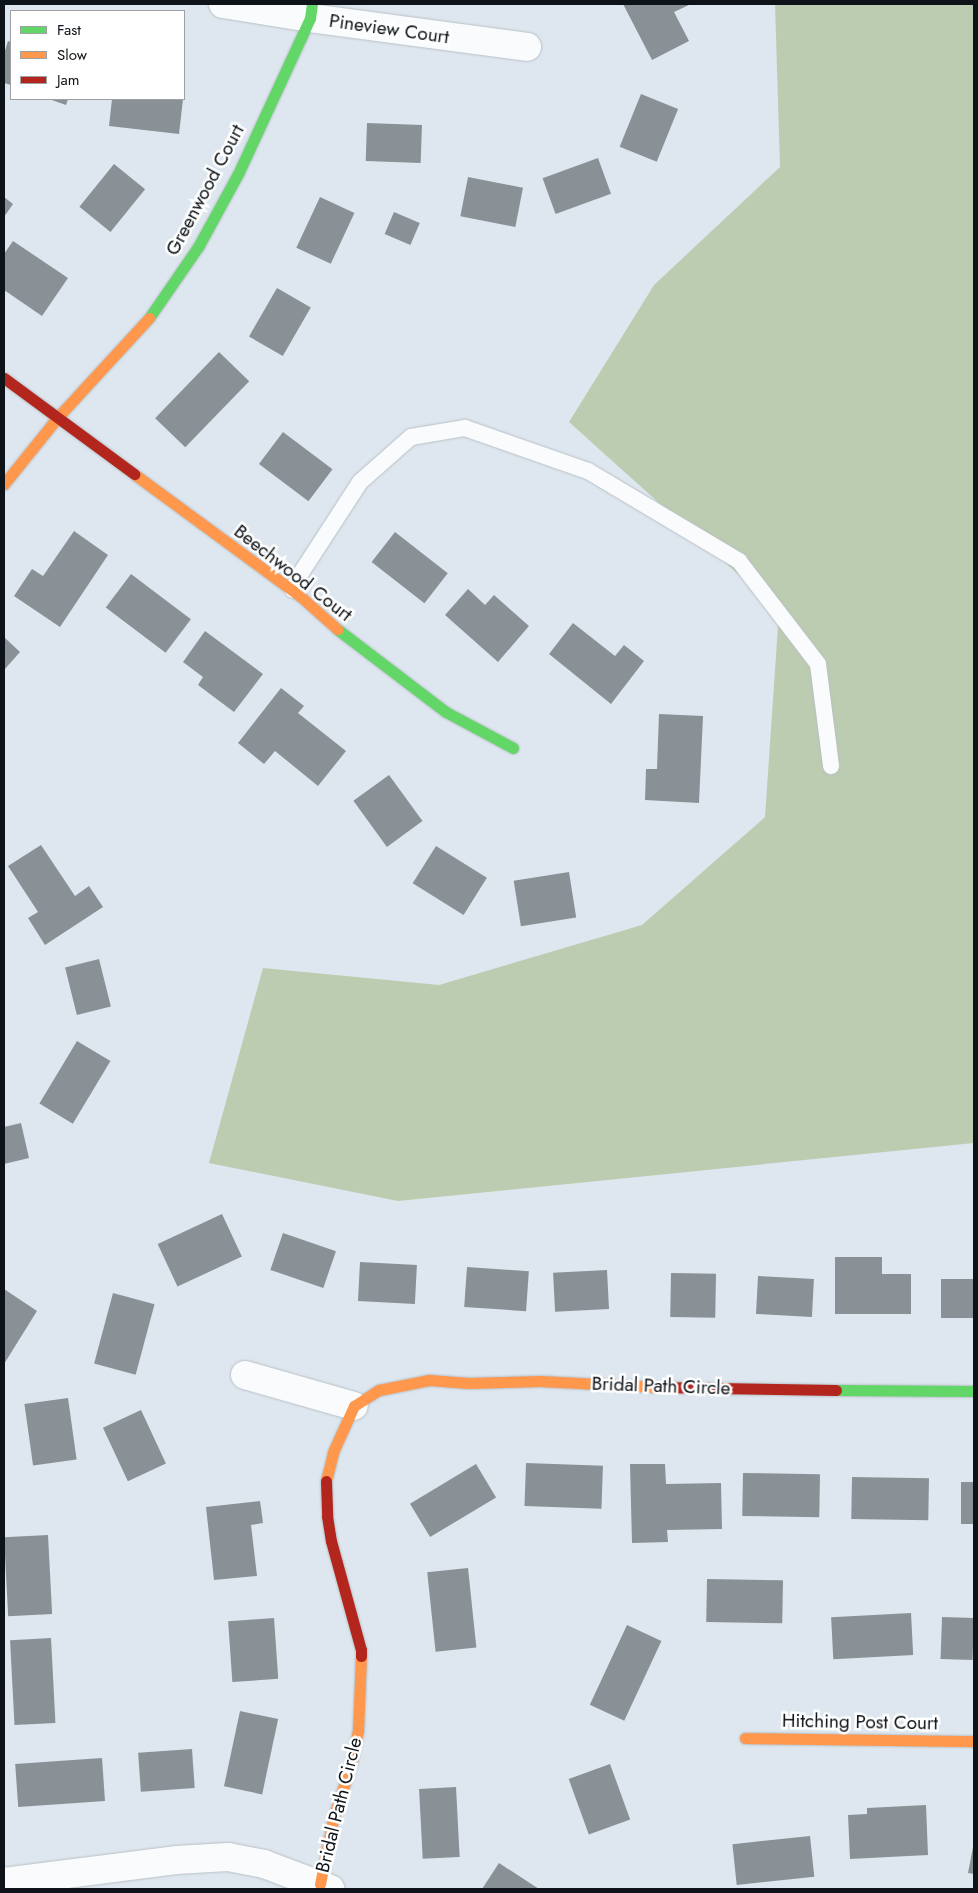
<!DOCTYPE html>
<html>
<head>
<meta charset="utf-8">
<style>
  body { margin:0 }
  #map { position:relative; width:978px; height:1893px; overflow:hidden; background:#dee7ef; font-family:Jost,sans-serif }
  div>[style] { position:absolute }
  .forest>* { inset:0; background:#bcccb0 }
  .building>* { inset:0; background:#8a9196; transform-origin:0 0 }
  .roads { filter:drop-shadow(0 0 1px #b9c0c7) drop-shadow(0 0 1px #b9c0c7) }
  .lane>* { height:16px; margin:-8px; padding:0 8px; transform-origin:8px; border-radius:8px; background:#fafbfd }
  .street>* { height:28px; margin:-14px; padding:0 14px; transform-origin:14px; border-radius:14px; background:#fafbfd }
  .fast>* { height:11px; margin:-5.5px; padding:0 5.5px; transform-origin:5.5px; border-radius:5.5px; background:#63d668 }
  .slow>* { height:11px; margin:-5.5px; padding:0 5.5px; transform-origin:5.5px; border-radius:5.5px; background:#ff974d }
  .jam>* { height:11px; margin:-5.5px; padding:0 5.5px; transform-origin:5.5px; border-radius:5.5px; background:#b3261e }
  span { translate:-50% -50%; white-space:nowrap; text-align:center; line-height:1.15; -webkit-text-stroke:5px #fff; paint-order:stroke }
  .street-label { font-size:19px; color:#0d1318 }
  .frame { position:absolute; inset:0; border:5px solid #0d1318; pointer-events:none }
  .legend { position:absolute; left:10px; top:10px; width:175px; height:90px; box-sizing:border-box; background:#fff; border:1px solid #9ea1a3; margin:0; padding:6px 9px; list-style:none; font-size:15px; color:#0d1318 }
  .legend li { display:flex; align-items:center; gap:10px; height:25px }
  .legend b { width:25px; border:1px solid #9ea1a3 }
</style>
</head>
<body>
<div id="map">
  <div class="forest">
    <div style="clip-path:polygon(775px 4px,974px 4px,974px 1143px,398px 1201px,209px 1163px,263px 968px,439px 985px,642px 925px,765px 817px,779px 611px,569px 422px,654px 285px,780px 167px)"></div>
  </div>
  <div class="building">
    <div style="clip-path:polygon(623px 4px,691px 4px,674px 12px,689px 41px,652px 60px)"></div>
    <div style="clip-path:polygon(8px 41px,11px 42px,11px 85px,4px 83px,4px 54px)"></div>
    <div style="left:641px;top:94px;width:40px;height:57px;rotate:22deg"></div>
    <div style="clip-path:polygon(49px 99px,68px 99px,66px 105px)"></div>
    <div style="clip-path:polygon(112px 99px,183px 99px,179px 134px,109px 126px)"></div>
    <div style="left:367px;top:123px;width:55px;height:38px;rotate:2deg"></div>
    <div style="left:598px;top:158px;width:38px;height:59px;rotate:70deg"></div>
    <div style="left:114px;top:164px;width:40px;height:55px;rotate:39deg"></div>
    <div style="left:468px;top:177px;width:56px;height:40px;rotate:11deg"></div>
    <div style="clip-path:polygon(4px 197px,13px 204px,4px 217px)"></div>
    <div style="left:320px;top:197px;width:38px;height:56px;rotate:25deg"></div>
    <div style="left:394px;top:212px;width:28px;height:24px;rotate:23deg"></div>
    <div style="clip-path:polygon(13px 241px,68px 278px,42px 316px,4px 290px,4px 254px)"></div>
    <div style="left:277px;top:288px;width:39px;height:56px;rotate:30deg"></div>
    <div style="left:219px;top:352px;width:42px;height:92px;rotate:44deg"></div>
    <div style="left:283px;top:432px;width:62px;height:40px;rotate:37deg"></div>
    <div style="clip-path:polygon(74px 531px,108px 555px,60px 627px,14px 596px,32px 569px,43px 576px)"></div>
    <div style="left:395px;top:532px;width:67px;height:38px;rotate:38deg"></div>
    <div style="left:131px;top:574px;width:75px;height:42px;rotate:37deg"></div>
    <div style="clip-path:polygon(468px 589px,485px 605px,494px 595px,529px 626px,498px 662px,445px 615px)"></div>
    <div style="clip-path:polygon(573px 623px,615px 656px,624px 645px,644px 661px,611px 704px,549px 654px)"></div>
    <div style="clip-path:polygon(205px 631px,263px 674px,234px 712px,198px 685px,203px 677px,183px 662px)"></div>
    <div style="clip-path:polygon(4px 637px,20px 652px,4px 670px)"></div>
    <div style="clip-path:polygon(281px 688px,304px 706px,298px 713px,346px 751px,318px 786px,275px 751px,264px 764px,238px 743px)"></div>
    <div style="clip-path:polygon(659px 714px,703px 716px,699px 803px,645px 800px,646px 769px,657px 769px)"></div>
    <div style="left:389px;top:775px;width:57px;height:44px;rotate:54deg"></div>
    <div style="clip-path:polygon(41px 845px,75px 896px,89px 886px,103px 907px,45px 945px,28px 918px,38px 912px,8px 866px)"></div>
    <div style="left:436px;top:846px;width:60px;height:44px;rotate:32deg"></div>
    <div style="left:569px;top:872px;width:46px;height:56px;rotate:81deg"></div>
    <div style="left:99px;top:959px;width:49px;height:35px;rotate:76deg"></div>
    <div style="left:77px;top:1041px;width:39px;height:73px;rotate:31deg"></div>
    <div style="clip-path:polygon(21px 1123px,29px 1158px,4px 1164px,4px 1127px)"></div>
    <div style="left:222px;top:1214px;width:47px;height:71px;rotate:65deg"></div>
    <div style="left:283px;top:1233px;width:56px;height:39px;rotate:19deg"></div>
    <div style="clip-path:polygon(835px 1257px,882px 1257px,882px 1274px,911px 1274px,911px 1314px,835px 1314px)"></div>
    <div style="left:360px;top:1262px;width:57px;height:39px;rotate:3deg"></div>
    <div style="left:467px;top:1267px;width:62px;height:40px;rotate:4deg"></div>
    <div style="left:607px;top:1270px;width:39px;height:54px;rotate:87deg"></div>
    <div style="left:671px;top:1273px;width:45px;height:44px;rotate:1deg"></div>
    <div style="left:758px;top:1276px;width:56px;height:38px;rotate:3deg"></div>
    <div style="left:974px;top:1279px;width:39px;height:33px;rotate:90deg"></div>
    <div style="clip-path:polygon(4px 1289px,37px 1311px,4px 1364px)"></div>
    <div style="left:113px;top:1293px;width:43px;height:73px;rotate:15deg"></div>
    <div style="left:68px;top:1398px;width:62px;height:44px;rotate:82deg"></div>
    <div style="left:141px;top:1410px;width:59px;height:42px;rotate:65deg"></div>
    <div style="left:526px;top:1463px;width:77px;height:43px;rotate:2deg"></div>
    <div style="left:476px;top:1464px;width:39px;height:77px;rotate:59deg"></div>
    <div style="clip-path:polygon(630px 1464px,665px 1464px,666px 1484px,721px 1483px,722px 1529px,667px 1530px,668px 1542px,632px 1543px)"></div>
    <div style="left:743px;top:1473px;width:77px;height:43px;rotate:1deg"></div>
    <div style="left:852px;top:1477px;width:77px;height:42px;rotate:1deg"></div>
    <div style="left:961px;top:1482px;width:13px;height:42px"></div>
    <div style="clip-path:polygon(260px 1501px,263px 1523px,251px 1525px,257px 1576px,214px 1580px,206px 1507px)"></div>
    <div style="left:48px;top:1535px;width:79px;height:44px;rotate:87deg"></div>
    <div style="left:468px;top:1568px;width:80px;height:41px;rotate:84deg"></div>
    <div style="left:707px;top:1579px;width:76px;height:43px;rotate:1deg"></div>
    <div style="left:911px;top:1613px;width:42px;height:80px;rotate:87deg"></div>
    <div style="left:942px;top:1617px;width:32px;height:42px;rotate:2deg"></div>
    <div style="left:274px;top:1618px;width:61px;height:46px;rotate:86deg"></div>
    <div style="left:627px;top:1625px;width:38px;height:88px;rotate:25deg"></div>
    <div style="left:51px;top:1638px;width:85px;height:41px;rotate:87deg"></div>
    <div style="left:240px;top:1711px;width:39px;height:77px;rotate:12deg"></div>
    <div style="left:192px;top:1749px;width:39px;height:54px;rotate:86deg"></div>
    <div style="left:102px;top:1758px;width:43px;height:87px;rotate:86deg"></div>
    <div style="left:610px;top:1764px;width:59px;height:44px;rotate:70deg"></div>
    <div style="left:456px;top:1787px;width:70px;height:37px;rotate:87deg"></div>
    <div style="clip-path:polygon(926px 1805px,928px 1855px,850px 1859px,848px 1815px,867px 1814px,867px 1808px)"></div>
    <div style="left:810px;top:1836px;width:41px;height:78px;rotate:84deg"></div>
    <div style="clip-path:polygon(973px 1847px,974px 1847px,974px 1874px,968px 1873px)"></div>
    <div style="clip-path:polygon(499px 1863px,539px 1889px,482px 1889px)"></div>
  </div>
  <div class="roads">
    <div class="lane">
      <div style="left:293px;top:590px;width:15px;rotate:-67deg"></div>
      <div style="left:299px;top:576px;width:112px;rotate:-57deg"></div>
      <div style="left:360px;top:482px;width:68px;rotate:-41.4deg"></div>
      <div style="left:411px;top:437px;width:55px;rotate:-9.5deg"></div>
      <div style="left:465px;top:428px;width:130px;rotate:19.3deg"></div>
      <div style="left:588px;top:471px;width:176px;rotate:30.8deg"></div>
      <div style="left:739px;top:561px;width:130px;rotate:52.5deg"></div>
      <div style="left:818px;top:664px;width:103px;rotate:82.7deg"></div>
    </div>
    <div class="street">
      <div style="left:223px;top:4px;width:88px;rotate:9.1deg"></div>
      <div style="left:310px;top:18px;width:219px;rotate:7.6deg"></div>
      <div style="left:245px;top:1375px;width:113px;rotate:15.9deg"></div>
      <div style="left:4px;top:1882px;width:173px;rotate:-7.3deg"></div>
      <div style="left:176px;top:1860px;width:52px;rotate:-3.3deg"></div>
      <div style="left:228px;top:1857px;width:37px;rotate:11deg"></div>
      <div style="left:264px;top:1864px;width:71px;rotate:20.7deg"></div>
    </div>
    <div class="fast">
      <div style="left:149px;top:318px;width:86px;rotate:-55.4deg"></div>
      <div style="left:198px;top:247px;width:83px;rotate:-61.3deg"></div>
      <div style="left:238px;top:174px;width:172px;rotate:-65.2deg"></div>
      <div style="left:310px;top:18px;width:14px;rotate:-82deg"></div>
      <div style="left:337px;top:629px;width:137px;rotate:37.3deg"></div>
      <div style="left:446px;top:712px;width:76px;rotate:28.2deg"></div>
      <div style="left:836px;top:1390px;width:138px;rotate:0.4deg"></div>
    </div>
    <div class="slow">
      <div style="left:134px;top:474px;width:206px;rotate:36.3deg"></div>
      <div style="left:300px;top:596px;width:50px;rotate:41.7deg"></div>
      <div style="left:4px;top:484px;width:85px;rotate:-51.2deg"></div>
      <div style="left:57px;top:418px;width:136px;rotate:-47.4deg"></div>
      <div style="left:326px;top:1481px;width:30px;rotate:-76deg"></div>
      <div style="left:333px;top:1452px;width:51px;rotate:-65.5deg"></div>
      <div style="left:354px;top:1406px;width:30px;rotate:-33deg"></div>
      <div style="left:379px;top:1390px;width:51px;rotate:-11.3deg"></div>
      <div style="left:429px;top:1380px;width:40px;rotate:4.3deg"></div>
      <div style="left:469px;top:1383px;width:71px;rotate:-1.6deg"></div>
      <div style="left:540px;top:1381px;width:117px;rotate:2.9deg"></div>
      <div style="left:745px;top:1738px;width:229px;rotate:0.8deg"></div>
      <div style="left:320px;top:1884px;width:66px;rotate:-78.7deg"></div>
      <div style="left:333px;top:1819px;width:61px;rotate:-71.9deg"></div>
      <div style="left:352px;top:1761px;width:31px;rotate:-79deg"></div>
      <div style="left:358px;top:1731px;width:75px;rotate:-87.7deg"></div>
    </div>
    <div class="jam">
      <div style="left:4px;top:378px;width:162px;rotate:36.4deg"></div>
      <div style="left:657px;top:1387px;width:179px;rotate:1deg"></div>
      <div style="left:326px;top:1481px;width:35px;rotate:88deg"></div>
      <div style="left:327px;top:1516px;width:25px;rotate:81deg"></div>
      <div style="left:331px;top:1541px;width:113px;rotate:74.6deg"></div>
      <div style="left:361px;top:1650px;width:6px;rotate:90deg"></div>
    </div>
  </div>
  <div class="street-label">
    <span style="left:389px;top:29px;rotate:8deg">Pineview Court</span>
    <span style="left:205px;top:190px;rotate:-62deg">Greenwood Court</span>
    <span style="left:293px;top:573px;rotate:38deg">Beechwood Court</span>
    <span style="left:661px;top:1386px;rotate:2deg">Bridal Path Circle</span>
    <span style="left:860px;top:1722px;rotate:1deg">Hitching Post Court</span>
    <span style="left:339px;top:1805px;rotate:-76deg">Bridal Path Circle</span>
  </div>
  <div class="frame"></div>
  <ul class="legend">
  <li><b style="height:6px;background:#63d668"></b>Fast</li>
  <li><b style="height:6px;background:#ff974d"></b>Slow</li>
  <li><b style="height:6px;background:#b3261e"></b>Jam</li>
  </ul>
</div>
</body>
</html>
